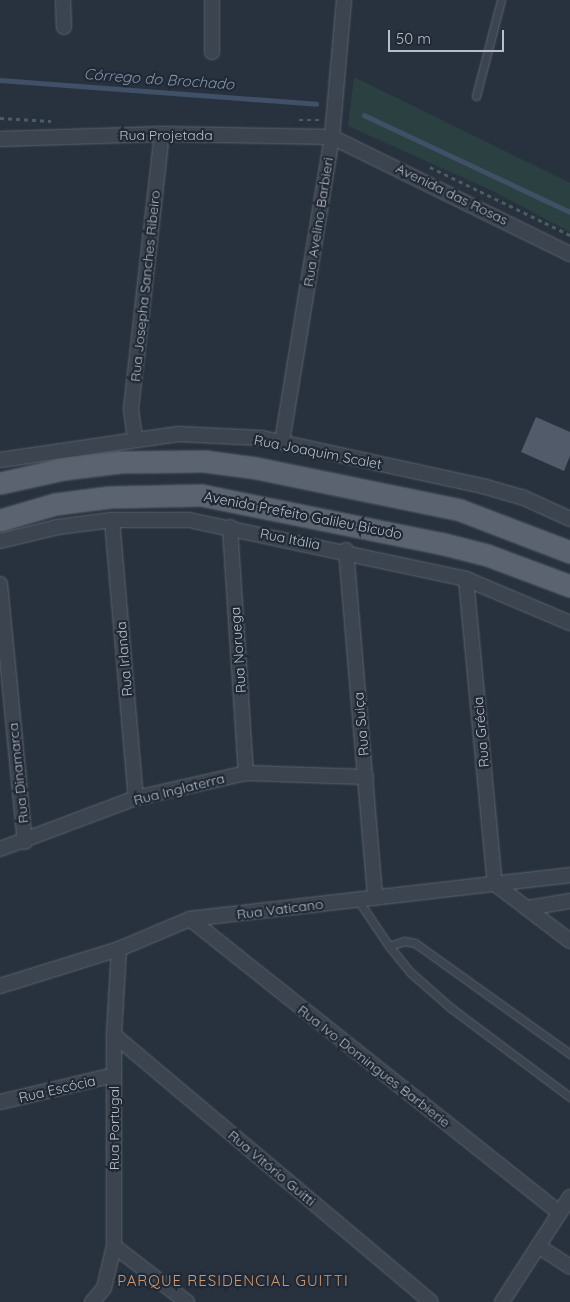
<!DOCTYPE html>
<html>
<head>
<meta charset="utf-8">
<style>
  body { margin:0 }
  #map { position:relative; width:570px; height:1302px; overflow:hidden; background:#28323f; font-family:Quicksand,sans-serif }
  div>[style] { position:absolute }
  .green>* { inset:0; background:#2b4041 }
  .stream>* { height:4.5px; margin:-2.25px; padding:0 2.25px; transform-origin:2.25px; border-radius:2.25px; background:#3f5067 }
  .building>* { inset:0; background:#515b6a }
  .path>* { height:2.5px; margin-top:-1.25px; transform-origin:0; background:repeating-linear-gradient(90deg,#4a5d5f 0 4px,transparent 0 8px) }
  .roads { filter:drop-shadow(0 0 1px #5a626d) drop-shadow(0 0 1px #5a626d) }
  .lane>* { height:7px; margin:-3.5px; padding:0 3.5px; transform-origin:3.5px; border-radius:3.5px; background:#3c444f }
  .street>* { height:14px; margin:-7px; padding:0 7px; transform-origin:7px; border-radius:7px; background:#3c444f }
  .primary>* { height:21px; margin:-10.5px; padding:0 10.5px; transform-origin:10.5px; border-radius:10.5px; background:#5a636f }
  span { translate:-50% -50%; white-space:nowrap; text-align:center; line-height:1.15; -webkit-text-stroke:4.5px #212935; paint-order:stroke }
  .street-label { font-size:14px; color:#b8bfca }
  .water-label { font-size:15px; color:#8296af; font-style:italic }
  .neighbourhood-label { font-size:15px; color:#ce986f; letter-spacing:1px }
  .scale { position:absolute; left:388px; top:30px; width:116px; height:22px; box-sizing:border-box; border:2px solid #b8bfca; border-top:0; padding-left:6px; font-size:15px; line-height:18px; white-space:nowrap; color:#b8bfca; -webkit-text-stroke:4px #212935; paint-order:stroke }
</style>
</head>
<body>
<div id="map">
  <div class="green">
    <div style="clip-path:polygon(354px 77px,570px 183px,570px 232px,493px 191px,348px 126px)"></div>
  </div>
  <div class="stream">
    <div style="left:0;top:80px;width:317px;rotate:4.3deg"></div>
    <div style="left:364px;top:115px;width:228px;rotate:25.2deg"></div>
  </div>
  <div class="building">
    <div style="clip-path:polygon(536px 417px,570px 432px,570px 456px,564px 471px,521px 452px)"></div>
  </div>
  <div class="path">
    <div style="left:0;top:118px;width:51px;rotate:3.4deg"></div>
    <div style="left:299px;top:120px;width:20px"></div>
    <div style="left:430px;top:167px;width:156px;rotate:25.9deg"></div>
  </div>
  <div class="roads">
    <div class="lane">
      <div style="left:476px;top:96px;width:99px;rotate:-75.4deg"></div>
      <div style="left:358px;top:900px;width:55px;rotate:56deg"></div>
      <div style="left:389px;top:946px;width:16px;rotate:-18deg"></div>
      <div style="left:404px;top:941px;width:11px;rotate:10deg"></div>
      <div style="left:415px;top:943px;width:191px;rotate:35.6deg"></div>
      <div style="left:389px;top:946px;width:33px;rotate:51deg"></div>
      <div style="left:410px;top:972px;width:55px;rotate:41.3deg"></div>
      <div style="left:451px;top:1008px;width:149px;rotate:36.8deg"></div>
    </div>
    <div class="street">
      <div style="left:63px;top:0;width:27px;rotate:88deg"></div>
      <div style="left:212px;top:52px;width:52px;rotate:-90deg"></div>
      <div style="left:0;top:139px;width:162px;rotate:-1.8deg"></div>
      <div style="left:162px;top:134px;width:170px;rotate:1deg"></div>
      <div style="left:332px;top:137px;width:265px;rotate:26.2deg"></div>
      <div style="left:135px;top:438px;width:29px;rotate:-98deg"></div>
      <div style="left:131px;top:409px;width:277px;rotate:-83.6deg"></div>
      <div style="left:282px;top:442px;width:309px;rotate:-80.7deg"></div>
      <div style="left:332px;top:137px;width:138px;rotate:-85deg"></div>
      <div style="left:0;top:460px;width:180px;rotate:-8.3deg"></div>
      <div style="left:178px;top:434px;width:84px;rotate:2.7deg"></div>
      <div style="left:262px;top:438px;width:229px;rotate:12.3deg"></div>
      <div style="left:486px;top:487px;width:37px;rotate:16deg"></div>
      <div style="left:522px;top:497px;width:53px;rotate:24.6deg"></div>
      <div style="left:112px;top:520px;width:279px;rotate:85.1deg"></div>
      <div style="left:230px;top:527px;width:247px;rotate:86.3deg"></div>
      <div style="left:0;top:541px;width:60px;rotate:-13.6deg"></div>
      <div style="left:58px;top:527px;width:54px;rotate:-7.4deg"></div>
      <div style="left:112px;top:520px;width:77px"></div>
      <div style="left:189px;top:520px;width:283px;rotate:12deg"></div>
      <div style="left:466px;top:579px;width:113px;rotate:22.9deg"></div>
      <div style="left:346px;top:550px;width:349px;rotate:85.2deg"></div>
      <div style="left:466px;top:579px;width:306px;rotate:84.6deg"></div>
      <div style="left:495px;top:884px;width:94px;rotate:37.2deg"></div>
      <div style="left:0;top:584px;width:259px;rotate:84.5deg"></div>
      <div style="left:0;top:849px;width:145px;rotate:-20.6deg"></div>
      <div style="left:136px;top:798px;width:113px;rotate:-12.8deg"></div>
      <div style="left:246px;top:773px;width:120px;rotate:1.9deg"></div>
      <div style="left:528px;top:908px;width:43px;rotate:-9.5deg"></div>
      <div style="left:190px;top:919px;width:472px;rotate:38.5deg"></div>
      <div style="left:0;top:986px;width:125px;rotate:-17.3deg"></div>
      <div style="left:119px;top:949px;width:77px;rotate:-22.9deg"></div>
      <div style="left:190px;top:919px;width:383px;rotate:-6.6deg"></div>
      <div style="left:114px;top:1035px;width:414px;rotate:40.1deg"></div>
      <div style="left:0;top:1102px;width:117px;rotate:-13.3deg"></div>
      <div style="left:114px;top:1246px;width:92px;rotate:37.5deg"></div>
      <div style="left:538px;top:1246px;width:38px;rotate:33deg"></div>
      <div style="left:92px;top:1302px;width:18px;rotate:-49deg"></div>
      <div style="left:104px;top:1288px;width:43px;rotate:-76.6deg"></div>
      <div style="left:114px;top:1246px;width:211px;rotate:-90deg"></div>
      <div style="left:114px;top:1035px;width:86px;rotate:-86.7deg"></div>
      <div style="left:502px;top:1302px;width:125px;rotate:-57.1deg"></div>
    </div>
    <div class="primary">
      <div style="left:0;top:483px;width:65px;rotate:-12.5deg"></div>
      <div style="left:63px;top:469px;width:58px;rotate:-6.9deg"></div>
      <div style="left:121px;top:462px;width:83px;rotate:-0.7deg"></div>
      <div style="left:204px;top:461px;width:52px;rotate:7.7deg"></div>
      <div style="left:256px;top:468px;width:208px;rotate:11.6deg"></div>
      <div style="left:460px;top:510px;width:118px;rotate:20.9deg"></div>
      <div style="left:0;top:520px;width:57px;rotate:-16.2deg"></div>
      <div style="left:55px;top:504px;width:55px;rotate:-7.3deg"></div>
      <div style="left:110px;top:497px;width:91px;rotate:-1.3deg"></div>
      <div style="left:201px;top:495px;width:244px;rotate:11.4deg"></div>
      <div style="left:440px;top:543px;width:49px;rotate:14.3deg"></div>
      <div style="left:487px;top:555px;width:89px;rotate:20.5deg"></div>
    </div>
  </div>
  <div class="street-label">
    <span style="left:166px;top:135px">Rua Projetada</span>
    <span style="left:452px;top:194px;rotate:26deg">Avenida das Rosas</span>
    <span style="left:318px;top:222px;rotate:-81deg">Rua Avelino Barbieri</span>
    <span style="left:145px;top:286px;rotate:-84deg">Rua Josepha Sanches Ribeiro</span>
    <span style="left:318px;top:452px;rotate:11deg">Rua Joaquim Scalet</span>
    <span style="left:303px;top:515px;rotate:11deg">Avenida Prefeito Galileu Bicudo</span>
    <span style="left:290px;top:539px;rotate:11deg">Rua Itália</span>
    <span style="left:238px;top:650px;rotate:-94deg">Rua Noruega</span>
    <span style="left:124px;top:659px;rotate:-95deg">Rua Irlanda</span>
    <span style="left:361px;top:724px;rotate:-95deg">Rua Suiça</span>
    <span style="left:481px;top:732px;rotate:-95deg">Rua Grécia</span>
    <span style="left:18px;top:773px;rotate:-96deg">Rua Dinamarca</span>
    <span style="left:179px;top:789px;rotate:-14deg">Rua Inglaterra</span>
    <span style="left:280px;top:909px;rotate:-7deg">Rua Vaticano</span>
    <span style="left:374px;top:1066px;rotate:38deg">Rua Ivo Domingues Barbierie</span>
    <span style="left:57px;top:1089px;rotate:-13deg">Rua Escócia</span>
    <span style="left:114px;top:1128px;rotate:-90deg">Rua Portugal</span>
    <span style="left:272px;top:1168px;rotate:40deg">Rua Vitório Guitti</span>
  </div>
  <div class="water-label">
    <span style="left:159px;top:79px;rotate:4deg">Córrego do Brochado</span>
  </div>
  <div class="neighbourhood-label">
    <span style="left:233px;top:1281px">PARQUE RESIDENCIAL GUITTI</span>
  </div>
  <div class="scale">50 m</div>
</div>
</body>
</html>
